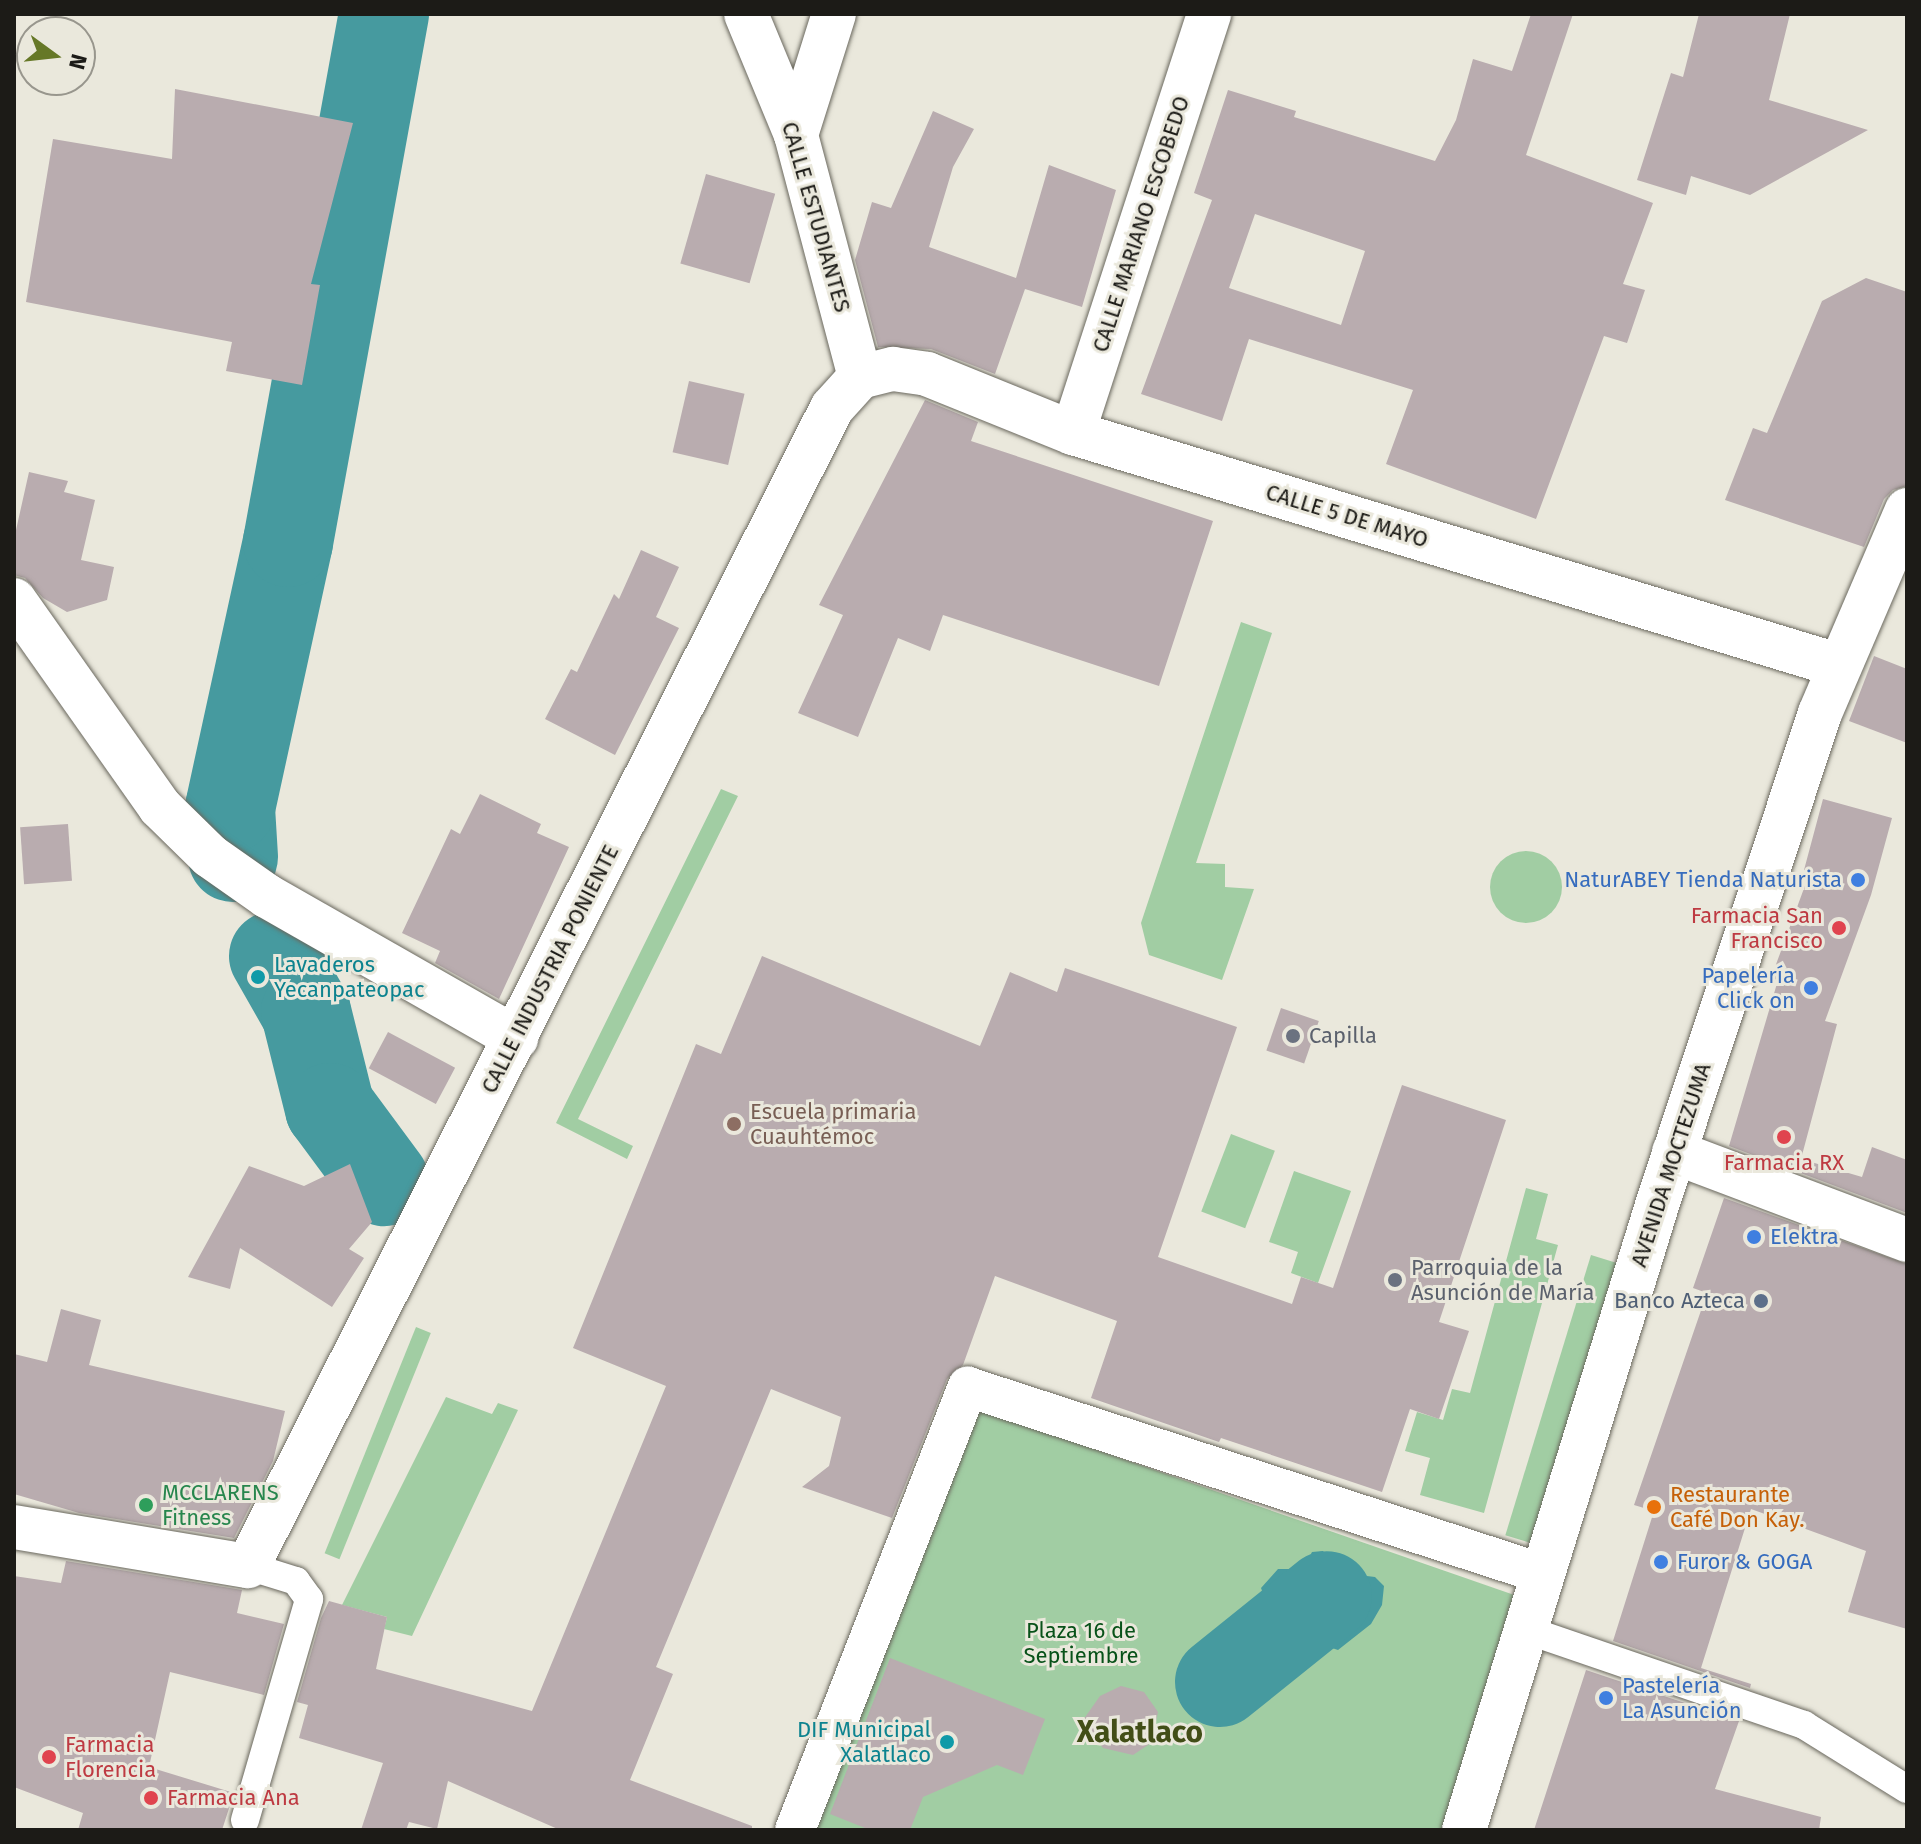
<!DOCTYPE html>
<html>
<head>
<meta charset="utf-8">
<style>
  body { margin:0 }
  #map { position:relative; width:1921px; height:1844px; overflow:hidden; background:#eae8dc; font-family:"Fira Sans",sans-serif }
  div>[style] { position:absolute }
  .green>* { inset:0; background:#a1cda3; transform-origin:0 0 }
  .round { border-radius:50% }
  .water>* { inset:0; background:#469a9f }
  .river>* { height:90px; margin:-45px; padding:0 45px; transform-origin:45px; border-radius:45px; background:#469a9f }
  .building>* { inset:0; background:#b9acaf; transform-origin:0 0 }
  .roads { filter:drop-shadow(0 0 2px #6a685e) drop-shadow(0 0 2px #6a685e) }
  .service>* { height:28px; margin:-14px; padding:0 14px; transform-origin:14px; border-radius:14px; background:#fff }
  .pedestrian>* { height:40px; margin:-20px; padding:0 20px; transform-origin:20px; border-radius:20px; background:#fff }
  .minor>* { height:44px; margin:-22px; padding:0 22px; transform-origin:22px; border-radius:22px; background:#fff }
  .secondary>* { height:44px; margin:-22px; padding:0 22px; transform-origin:22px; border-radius:22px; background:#fff }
  .dots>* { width:22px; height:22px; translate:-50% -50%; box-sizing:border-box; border:4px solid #eae8dc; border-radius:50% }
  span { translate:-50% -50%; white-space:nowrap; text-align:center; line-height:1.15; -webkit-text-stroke:6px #eae8dc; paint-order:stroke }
  .street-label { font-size:22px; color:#1c1b17 }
  .shop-label { font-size:22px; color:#366cbe }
  .right { translate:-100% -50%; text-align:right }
  .left { translate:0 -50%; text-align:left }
  .health-label { font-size:22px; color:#be3a42 }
  .culture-label { font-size:22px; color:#0d838f }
  .worship-label { font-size:22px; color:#5b616d }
  .education-label { font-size:22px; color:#785e54 }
  .service-label { font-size:22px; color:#4e5e75 }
  .leisure-label { font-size:22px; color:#27864d }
  .food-label { font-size:22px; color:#c56008 }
  .park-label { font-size:22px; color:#085219 }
  .district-label { font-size:30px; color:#424e17; font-weight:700 }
  .frame { position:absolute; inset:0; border:16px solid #1c1b17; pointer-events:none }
  .north { position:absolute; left:16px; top:16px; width:80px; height:80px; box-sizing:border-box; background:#eae8dc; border:2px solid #98968d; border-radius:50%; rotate:105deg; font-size:22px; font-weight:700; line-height:32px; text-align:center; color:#1c1b17 }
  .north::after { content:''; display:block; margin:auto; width:28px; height:36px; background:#667827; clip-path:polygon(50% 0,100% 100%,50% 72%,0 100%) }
</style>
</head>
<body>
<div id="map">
  <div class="green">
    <div style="clip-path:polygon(1241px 622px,1272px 633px,1196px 863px,1225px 864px,1225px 887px,1254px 889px,1222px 980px,1149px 955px,1141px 923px)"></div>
    <div style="clip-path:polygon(721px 789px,738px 796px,578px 1119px,633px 1146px,627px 1159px,556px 1123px)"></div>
    <div class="round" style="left:1490px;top:851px;width:72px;height:72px"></div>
    <div style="left:1231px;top:1134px;width:47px;height:83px;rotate:21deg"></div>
    <div style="clip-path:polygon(1294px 1171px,1351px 1191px,1318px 1283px,1291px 1273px,1298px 1252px,1269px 1242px)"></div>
    <div style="clip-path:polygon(1526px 1188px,1548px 1194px,1536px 1239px,1558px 1245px,1484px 1513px,1420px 1495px,1430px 1458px,1405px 1451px,1417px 1412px,1443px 1420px,1452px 1389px,1470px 1393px)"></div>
    <div style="left:1591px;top:1255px;width:27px;height:293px;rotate:17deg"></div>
    <div style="left:416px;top:1327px;width:16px;height:244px;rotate:22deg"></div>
    <div style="clip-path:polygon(446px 1397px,492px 1414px,498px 1403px,518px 1410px,412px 1636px,384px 1629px,387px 1617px,342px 1605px)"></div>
    <div style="clip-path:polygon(976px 1408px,1520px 1597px,1449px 1830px,796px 1830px)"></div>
  </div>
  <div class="water">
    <div style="clip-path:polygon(1323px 1551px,1342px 1573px,1375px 1577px,1384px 1586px,1382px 1605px,1371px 1624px,1338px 1650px,1314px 1642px,1310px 1630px,1334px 1607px,1319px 1585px,1274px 1623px,1261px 1588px,1278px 1569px,1303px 1569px,1312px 1552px)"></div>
  </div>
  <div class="river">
    <div style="left:233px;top:857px;width:49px;rotate:-93.5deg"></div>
    <div style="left:230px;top:808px;width:272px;rotate:-77.7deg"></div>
    <div style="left:288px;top:542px;width:537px;rotate:-79.7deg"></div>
    <div style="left:274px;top:956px;width:64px;rotate:60.3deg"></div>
    <div style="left:306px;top:1012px;width:99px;rotate:76deg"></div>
    <div style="left:330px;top:1108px;width:91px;rotate:53.5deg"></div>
    <div style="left:1220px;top:1682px;width:137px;rotate:-38.8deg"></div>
  </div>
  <div class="building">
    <div style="clip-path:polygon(evenodd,1531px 14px,1573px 14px,1526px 155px,1653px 203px,1623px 284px,1645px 290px,1627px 343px,1604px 336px,1536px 519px,1386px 464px,1413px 390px,1249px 339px,1222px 421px,1141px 394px,1212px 200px,1194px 193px,1228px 90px,1296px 111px,1294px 117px,1435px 161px,1456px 120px,1473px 59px,1512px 71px,1531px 14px,1255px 214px,1365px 251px,1341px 325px,1229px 288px,1255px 214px)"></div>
    <div style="clip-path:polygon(1699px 14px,1790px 14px,1769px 100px,1868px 130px,1750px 195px,1691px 176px,1686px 195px,1637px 180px,1671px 73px,1683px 77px)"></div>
    <div style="clip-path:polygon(175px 89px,353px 123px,311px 284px,320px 285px,302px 385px,226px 371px,232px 342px,26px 302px,53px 139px,172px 159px)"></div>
    <div style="clip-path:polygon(933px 111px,974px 129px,953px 167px,929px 247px,1016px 278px,1049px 165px,1116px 190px,1082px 307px,1025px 289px,995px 374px,931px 349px,878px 347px,855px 260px,872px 202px,891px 208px)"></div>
    <div style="left:706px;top:174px;width:72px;height:93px;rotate:16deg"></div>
    <div style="clip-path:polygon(1866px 278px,1907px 292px,1907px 486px,1893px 490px,1884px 499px,1864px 547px,1725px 500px,1753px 428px,1767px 433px,1822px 301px)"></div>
    <div style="left:689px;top:381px;width:57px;height:73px;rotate:13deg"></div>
    <div style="clip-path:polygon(925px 400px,978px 422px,971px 441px,1213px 521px,1159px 686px,943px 615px,930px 651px,898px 638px,858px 737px,798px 713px,843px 615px,819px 605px)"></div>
    <div style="clip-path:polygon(29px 472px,68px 481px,64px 492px,95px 500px,81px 560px,114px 567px,107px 600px,67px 612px,43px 598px,25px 578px,14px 575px,14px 539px)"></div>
    <div style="clip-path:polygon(641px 550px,679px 567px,656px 617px,679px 628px,615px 755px,545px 719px,571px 669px,577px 672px,614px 594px,619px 599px)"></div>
    <div style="clip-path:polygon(1874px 656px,1907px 669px,1907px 743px,1849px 721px)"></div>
    <div style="clip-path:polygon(480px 794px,541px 824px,537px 833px,569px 847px,499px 999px,435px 963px,440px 951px,402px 933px,451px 829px,460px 834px)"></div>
    <div style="clip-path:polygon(1823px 799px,1892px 818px,1871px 895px,1825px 1021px,1837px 1024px,1801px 1159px,1862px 1177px,1872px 1147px,1907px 1160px,1907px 1213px,1729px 1146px,1778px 980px,1771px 978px,1810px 872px,1804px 870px)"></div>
    <div style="left:68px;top:824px;width:57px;height:48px;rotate:86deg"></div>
    <div style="clip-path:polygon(762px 956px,980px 1046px,1010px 972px,1057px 992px,1065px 968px,1237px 1027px,1158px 1257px,1292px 1304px,1301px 1277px,1333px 1288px,1402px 1085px,1506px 1120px,1439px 1322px,1469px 1331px,1439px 1419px,1410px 1409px,1382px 1492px,1221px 1438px,1219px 1442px,1091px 1398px,1117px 1321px,995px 1276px,963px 1365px,947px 1379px,892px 1518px,802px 1487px,829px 1466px,841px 1417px,771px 1389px,656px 1667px,673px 1674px,630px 1780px,752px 1826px,752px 1830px,560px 1830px,448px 1781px,437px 1829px,409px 1822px,406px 1830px,361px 1830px,383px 1763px,299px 1738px,308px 1705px,297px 1702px,321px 1618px,329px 1601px,387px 1617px,376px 1669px,532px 1711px,666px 1386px,573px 1348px,696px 1044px,721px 1054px)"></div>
    <div style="left:1281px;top:1008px;width:40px;height:45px;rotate:19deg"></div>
    <div style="left:388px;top:1032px;width:76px;height:41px;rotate:28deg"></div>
    <div style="clip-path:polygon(350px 1164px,372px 1222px,349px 1249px,364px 1258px,332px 1307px,240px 1248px,230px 1289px,188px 1277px,249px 1166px,304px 1186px)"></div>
    <div style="clip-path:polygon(1724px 1198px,1907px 1264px,1907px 1629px,1848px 1612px,1866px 1551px,1751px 1509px,1701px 1668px,1751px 1684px,1750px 1688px,1613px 1641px,1654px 1511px,1634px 1505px,1707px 1293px,1693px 1288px)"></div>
    <div style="clip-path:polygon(61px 1309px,101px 1320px,89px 1365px,285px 1411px,273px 1461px,234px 1538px,79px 1513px,14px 1494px,14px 1354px,47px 1362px)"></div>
    <div style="clip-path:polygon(66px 1561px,242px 1590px,237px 1613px,284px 1624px,264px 1695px,170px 1672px,149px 1767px,234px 1793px,222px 1830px,78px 1830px,83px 1813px,14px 1787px,14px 1576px,61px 1583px)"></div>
    <div style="clip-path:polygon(890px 1658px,1045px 1719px,1023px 1775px,997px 1765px,923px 1797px,910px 1830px,870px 1830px,830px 1814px)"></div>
    <div style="clip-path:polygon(1586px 1670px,1739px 1721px,1715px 1789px,1821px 1817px,1819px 1830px,1534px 1830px)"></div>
    <div style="clip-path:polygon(1121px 1686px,1144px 1692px,1158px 1712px,1151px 1743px,1133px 1755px,1103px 1748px,1081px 1723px,1100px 1696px)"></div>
  </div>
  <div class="roads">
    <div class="service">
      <div style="left:1524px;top:1629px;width:296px;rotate:18.9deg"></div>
      <div style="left:1804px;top:1725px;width:121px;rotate:31.9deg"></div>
      <div style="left:245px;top:1820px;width:230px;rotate:-73.8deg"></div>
      <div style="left:309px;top:1599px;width:22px;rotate:-126deg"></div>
      <div style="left:296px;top:1581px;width:50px;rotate:-162.6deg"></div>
    </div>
    <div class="pedestrian">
      <div style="left:795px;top:1830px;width:476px;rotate:-68.7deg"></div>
      <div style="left:968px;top:1387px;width:601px;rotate:18.01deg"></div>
    </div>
    <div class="minor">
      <div style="left:746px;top:14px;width:131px;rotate:67.5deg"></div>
      <div style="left:796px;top:135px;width:250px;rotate:75.2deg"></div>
      <div style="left:796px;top:135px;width:127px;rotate:-72.6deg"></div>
      <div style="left:860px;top:377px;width:34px;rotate:-14deg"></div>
      <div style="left:893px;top:369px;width:34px;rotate:8deg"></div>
      <div style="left:927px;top:374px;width:157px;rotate:22deg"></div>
      <div style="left:1073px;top:433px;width:798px;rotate:16.89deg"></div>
      <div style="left:1073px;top:433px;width:441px;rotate:-72deg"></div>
      <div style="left:14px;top:600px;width:253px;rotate:54.8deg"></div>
      <div style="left:160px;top:807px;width:70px;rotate:44.4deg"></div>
      <div style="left:210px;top:856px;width:70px;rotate:35.1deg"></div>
      <div style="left:267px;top:896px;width:287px;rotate:29.7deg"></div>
      <div style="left:1674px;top:1152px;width:249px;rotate:20.7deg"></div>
      <div style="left:14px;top:1527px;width:237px;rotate:9.5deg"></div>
      <div style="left:248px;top:1566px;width:1297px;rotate:-63.24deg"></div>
      <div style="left:832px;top:408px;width:42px;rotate:-47.9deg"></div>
    </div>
    <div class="secondary">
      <div style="left:1464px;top:1830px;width:657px;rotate:-72.83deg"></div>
      <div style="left:1658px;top:1202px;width:515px;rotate:-71.67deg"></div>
      <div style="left:1820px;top:713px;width:221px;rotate:-66.8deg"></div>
    </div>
  </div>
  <div class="dots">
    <div style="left:1858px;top:880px;background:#3f7fe0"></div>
    <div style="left:1839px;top:928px;background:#e0444e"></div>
    <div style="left:258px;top:977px;background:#0f9aa8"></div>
    <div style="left:1811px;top:988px;background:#3f7fe0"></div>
    <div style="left:1293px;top:1036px;background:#6b7280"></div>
    <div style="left:734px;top:1124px;background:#8d6e63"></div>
    <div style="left:1784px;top:1137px;background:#e0444e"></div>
    <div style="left:1754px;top:1237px;background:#3f7fe0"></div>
    <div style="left:1395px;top:1280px;background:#6b7280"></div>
    <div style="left:1761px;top:1301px;background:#5c6f8a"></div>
    <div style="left:146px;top:1505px;background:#2e9e5b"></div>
    <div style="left:1654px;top:1507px;background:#e8710a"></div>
    <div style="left:1661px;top:1562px;background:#3f7fe0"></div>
    <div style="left:1606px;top:1698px;background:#3f7fe0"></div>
    <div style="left:947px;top:1742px;background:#0f9aa8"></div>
    <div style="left:49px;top:1757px;background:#e0444e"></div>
    <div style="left:151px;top:1798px;background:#e0444e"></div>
  </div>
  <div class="street-label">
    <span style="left:816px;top:217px;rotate:74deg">CALLE ESTUDIANTES</span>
    <span style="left:1141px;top:224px;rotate:-72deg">CALLE MARIANO ESCOBEDO</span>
    <span style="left:1347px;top:516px;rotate:17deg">CALLE 5 DE MAYO</span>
    <span style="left:550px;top:969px;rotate:-63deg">CALLE INDUSTRIA PONIENTE</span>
    <span style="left:1671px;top:1165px;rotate:-72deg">AVENIDA MOCTEZUMA</span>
  </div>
  <div class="shop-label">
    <span class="right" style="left:1842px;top:880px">NaturABEY Tienda Naturista</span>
    <span class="right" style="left:1795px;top:988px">Papelería<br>Click on</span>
    <span class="left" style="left:1770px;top:1237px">Elektra</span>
    <span class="left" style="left:1677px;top:1562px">Furor &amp; GOGA</span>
    <span class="left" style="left:1622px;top:1698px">Pastelería<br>La Asunción</span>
  </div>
  <div class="health-label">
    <span class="right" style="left:1823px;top:928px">Farmacia San<br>Francisco</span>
    <span style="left:1784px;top:1163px">Farmacia RX</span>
    <span class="left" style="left:65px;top:1757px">Farmacia<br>Florencia</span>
    <span class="left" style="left:167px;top:1798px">Farmacia Ana</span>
  </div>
  <div class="culture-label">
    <span class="left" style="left:274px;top:977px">Lavaderos<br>Yecanpateopac</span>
    <span class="right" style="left:931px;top:1742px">DIF Municipal<br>Xalatlaco</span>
  </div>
  <div class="worship-label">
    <span class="left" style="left:1309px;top:1036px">Capilla</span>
    <span class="left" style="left:1411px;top:1280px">Parroquia de la<br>Asunción de María</span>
  </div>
  <div class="education-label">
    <span class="left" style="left:750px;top:1124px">Escuela primaria<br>Cuauhtémoc</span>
  </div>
  <div class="service-label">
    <span class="right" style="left:1745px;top:1301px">Banco Azteca</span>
  </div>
  <div class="leisure-label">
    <span class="left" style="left:162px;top:1505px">MCCLARENS<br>Fitness</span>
  </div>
  <div class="food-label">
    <span class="left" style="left:1670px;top:1507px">Restaurante<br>Café Don Kay.</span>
  </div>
  <div class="park-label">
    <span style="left:1081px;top:1643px">Plaza 16 de<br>Septiembre</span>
  </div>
  <div class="district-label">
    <span style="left:1140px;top:1732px">Xalatlaco</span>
  </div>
  <div class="frame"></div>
  <div class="north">N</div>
</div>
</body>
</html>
